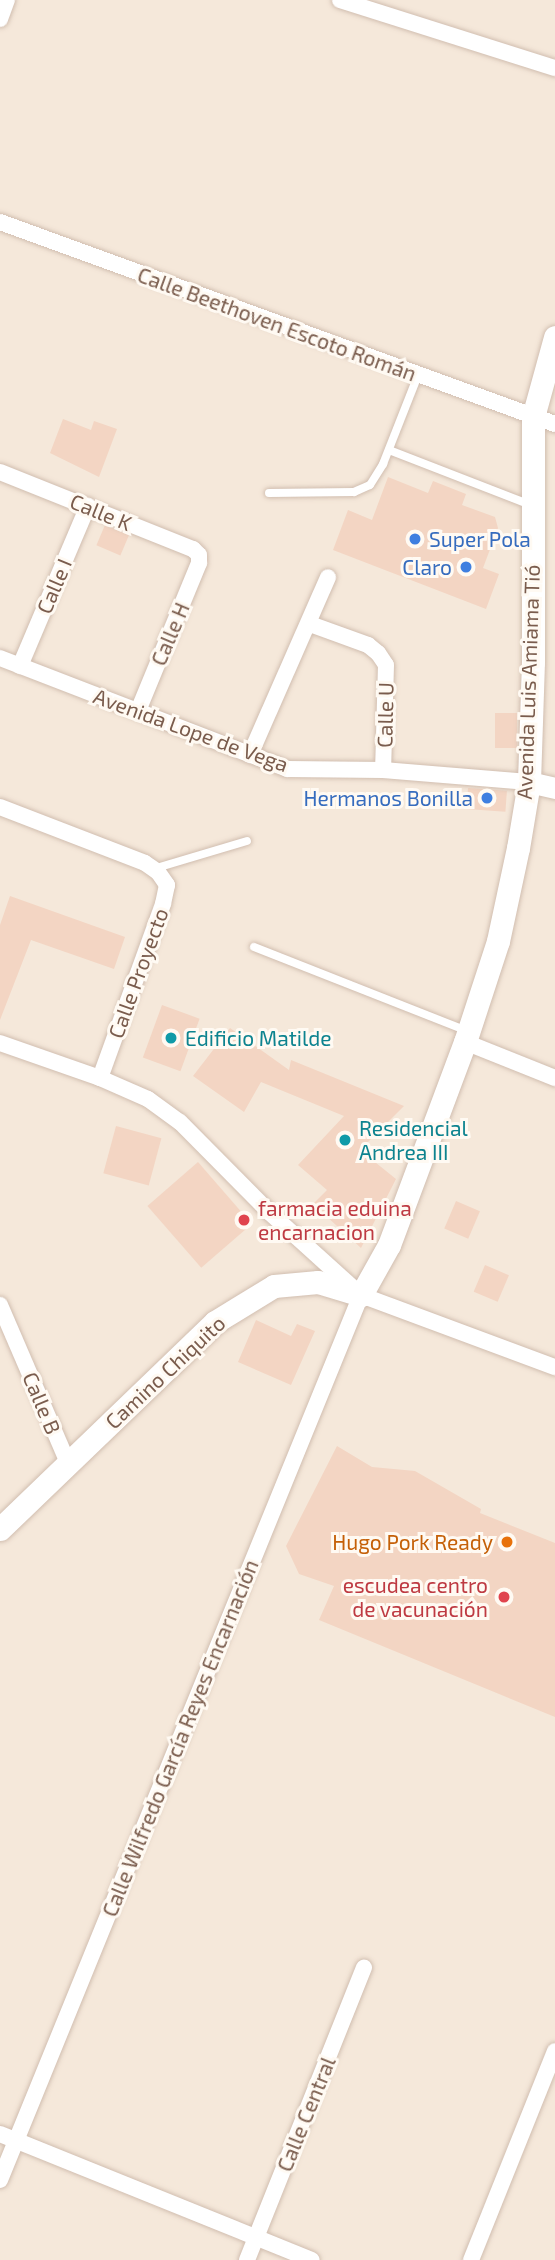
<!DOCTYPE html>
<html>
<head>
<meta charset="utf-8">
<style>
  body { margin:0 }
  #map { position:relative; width:555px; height:2260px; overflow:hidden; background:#fdf6ec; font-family:"Exo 2",sans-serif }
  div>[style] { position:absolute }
  .residential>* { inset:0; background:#f5e8da; transform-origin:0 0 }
  .building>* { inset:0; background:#f3d5c3; transform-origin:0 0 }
  .roads { filter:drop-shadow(0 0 2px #d1beb0) drop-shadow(0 0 2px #d1beb0) }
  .service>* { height:8px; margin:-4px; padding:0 4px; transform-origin:4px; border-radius:4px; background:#fff }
  .minor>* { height:16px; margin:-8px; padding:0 8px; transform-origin:8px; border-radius:8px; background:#fff }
  .tertiary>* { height:21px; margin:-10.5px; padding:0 10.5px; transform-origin:10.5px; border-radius:10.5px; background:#fff }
  .secondary>* { height:23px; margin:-11.5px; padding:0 11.5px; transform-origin:11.5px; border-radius:11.5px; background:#fff }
  .dots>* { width:19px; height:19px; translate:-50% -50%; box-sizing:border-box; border:4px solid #fffaf3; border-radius:50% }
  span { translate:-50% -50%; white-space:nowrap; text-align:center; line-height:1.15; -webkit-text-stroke:6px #fffaf3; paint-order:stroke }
  .street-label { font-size:21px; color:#7a5c4d }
  .shop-label { font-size:21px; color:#366cbe }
  .left { translate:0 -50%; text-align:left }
  .right { translate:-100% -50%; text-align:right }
  .culture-label { font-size:21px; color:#0d838f }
  .health-label { font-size:21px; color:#be3a42 }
  .food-label { font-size:21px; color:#c56008 }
</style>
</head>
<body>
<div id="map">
  <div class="residential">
    <div style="left:0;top:0;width:555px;height:2260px"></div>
  </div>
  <div class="building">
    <div style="clip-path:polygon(63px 419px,91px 430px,94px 421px,117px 429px,99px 477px,50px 453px)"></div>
    <div style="clip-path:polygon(388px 477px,428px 493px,433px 481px,466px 494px,462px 505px,495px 517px,498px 528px,483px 568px,499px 574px,486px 609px,333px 550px,348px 510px,372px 520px)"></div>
    <div style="left:105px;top:525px;width:26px;height:22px;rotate:23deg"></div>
    <div style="left:495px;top:713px;width:22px;height:35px"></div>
    <div style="left:468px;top:788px;width:39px;height:21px;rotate:4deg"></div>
    <div style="clip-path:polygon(10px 896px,125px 937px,114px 969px,31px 940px,0 1020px,0 925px)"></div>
    <div style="left:162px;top:1005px;width:40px;height:56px;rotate:20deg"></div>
    <div style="clip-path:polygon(230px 1028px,289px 1070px,291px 1060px,404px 1106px,360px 1150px,396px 1179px,361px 1248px,313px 1204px,327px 1190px,298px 1165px,344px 1116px,261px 1082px,244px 1112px,193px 1076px)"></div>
    <div style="left:116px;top:1126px;width:47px;height:49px;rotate:15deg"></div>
    <div style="left:198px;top:1162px;width:82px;height:67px;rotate:49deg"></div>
    <div style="left:456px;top:1201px;width:26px;height:30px;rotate:23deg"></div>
    <div style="left:485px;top:1265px;width:26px;height:29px;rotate:23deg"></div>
    <div style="clip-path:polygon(256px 1320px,291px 1336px,297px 1324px,315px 1331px,291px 1385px,238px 1362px)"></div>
    <div style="clip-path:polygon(337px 1446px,372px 1467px,415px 1471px,481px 1509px,480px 1513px,555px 1543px,555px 1717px,319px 1620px,334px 1586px,299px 1574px,286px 1546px)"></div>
  </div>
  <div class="roads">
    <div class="service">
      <div style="left:389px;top:450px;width:152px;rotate:21.2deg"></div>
      <div style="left:269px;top:493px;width:85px;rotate:-0.7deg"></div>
      <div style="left:354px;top:492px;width:17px;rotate:-24deg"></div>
      <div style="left:370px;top:485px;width:25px;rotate:-58deg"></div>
      <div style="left:383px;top:464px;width:96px;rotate:-68.5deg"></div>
      <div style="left:153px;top:869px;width:98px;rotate:-16.6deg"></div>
      <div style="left:254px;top:947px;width:229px;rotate:21.5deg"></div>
    </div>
    <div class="minor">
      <div style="left:340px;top:0;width:225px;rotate:17.6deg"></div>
      <div style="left:0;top:19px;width:20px;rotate:-70deg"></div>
      <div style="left:0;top:222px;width:591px;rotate:20deg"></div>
      <div style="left:0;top:472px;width:208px;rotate:21.8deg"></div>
      <div style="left:193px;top:549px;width:8px;rotate:45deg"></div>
      <div style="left:199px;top:555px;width:8px;rotate:90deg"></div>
      <div style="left:199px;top:563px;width:160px;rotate:112.4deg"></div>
      <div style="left:310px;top:624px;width:62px;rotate:19.9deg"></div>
      <div style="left:368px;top:645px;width:13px;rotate:39deg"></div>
      <div style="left:378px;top:653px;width:14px;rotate:56deg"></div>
      <div style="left:386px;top:665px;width:105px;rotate:91.6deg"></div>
      <div style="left:0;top:658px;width:308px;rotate:21.1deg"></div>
      <div style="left:287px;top:769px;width:96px;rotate:0.6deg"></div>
      <div style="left:383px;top:770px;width:146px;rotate:4.7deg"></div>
      <div style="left:20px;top:666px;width:174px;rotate:-67deg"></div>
      <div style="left:250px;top:755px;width:194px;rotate:-66.3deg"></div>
      <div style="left:0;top:807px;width:155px;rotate:21.1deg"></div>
      <div style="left:145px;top:863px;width:16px;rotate:35deg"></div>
      <div style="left:158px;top:872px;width:16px;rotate:55deg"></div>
      <div style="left:167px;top:885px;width:19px;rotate:102deg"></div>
      <div style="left:163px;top:904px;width:185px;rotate:109.9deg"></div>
      <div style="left:465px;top:1042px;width:97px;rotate:21.8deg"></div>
      <div style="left:0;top:1043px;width:106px;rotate:19.3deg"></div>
      <div style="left:100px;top:1078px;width:52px;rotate:23.6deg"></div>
      <div style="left:148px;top:1099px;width:39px;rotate:36deg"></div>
      <div style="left:180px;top:1122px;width:127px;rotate:45.3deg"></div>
      <div style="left:269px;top:1212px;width:124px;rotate:42.1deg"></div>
      <div style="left:361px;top:1295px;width:207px;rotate:20.4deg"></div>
      <div style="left:0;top:1305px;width:172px;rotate:66.7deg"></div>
      <div style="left:0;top:2134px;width:336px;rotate:22deg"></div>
      <div style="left:0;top:2180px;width:956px;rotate:-67.81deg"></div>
      <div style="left:247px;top:2260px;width:315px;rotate:-68.2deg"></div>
      <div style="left:471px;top:2260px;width:225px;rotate:-68.1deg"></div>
    </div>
    <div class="tertiary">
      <div style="left:529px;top:782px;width:27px;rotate:13deg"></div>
    </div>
    <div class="secondary">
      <div style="left:0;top:1529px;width:298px;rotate:-43.9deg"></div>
      <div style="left:215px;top:1322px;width:69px;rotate:-31.4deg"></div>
      <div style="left:274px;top:1286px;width:44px;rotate:-5.2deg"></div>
      <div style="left:318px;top:1282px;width:45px;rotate:16.8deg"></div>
      <div style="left:361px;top:1295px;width:57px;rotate:-60.8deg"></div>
      <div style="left:389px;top:1245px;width:217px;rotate:-69.5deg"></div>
      <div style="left:465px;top:1042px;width:106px;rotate:-71.9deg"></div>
      <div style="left:498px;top:941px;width:95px;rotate:-77.9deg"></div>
      <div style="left:518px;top:848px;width:67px;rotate:-80.5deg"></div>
      <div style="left:529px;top:782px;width:120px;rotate:-88.1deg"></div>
      <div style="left:533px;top:662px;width:245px;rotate:-90deg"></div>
      <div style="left:533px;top:417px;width:83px;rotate:-74.6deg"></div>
    </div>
  </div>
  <div class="dots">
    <div style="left:415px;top:539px;background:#3f7fe0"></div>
    <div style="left:466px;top:567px;background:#3f7fe0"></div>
    <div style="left:487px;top:798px;background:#3f7fe0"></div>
    <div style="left:171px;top:1038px;background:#0f9aa8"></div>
    <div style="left:345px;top:1140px;background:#0f9aa8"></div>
    <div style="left:244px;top:1220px;background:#e0444e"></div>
    <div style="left:507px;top:1542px;background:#e8710a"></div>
    <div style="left:504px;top:1597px;background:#e0444e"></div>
  </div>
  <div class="street-label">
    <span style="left:277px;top:324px;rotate:20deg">Calle Beethoven Escoto Román</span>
    <span style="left:101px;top:512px;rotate:22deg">Calle K</span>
    <span style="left:54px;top:586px;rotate:-67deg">Calle I</span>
    <span style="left:170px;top:634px;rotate:-67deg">Calle H</span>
    <span style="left:528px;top:682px;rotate:-88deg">Avenida Luis Amiama Tió</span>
    <span style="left:385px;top:715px;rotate:-89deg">Calle U</span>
    <span style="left:191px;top:730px;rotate:20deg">Avenida Lope de Vega</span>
    <span style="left:138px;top:973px;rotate:-70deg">Calle Proyecto</span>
    <span style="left:165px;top:1372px;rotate:-43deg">Camino Chiquito</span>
    <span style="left:42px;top:1403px;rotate:67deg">Calle B</span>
    <span style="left:180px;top:1738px;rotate:-68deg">Calle Wilfredo García Reyes Encarnación</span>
    <span style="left:306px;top:2114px;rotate:-68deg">Calle Central</span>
  </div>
  <div class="shop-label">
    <span class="left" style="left:429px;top:539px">Super Pola</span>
    <span class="right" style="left:452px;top:567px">Claro</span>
    <span class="right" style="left:473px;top:798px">Hermanos Bonilla</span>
  </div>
  <div class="culture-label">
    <span class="left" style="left:185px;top:1038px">Edificio Matilde</span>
    <span class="left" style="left:359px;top:1140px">Residencial<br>Andrea III</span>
  </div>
  <div class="health-label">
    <span class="left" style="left:258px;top:1220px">farmacia eduina<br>encarnacion</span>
    <span class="right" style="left:488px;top:1597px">escudea centro<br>de vacunación</span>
  </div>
  <div class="food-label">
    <span class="right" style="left:493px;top:1542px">Hugo Pork Ready</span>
  </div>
</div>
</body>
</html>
